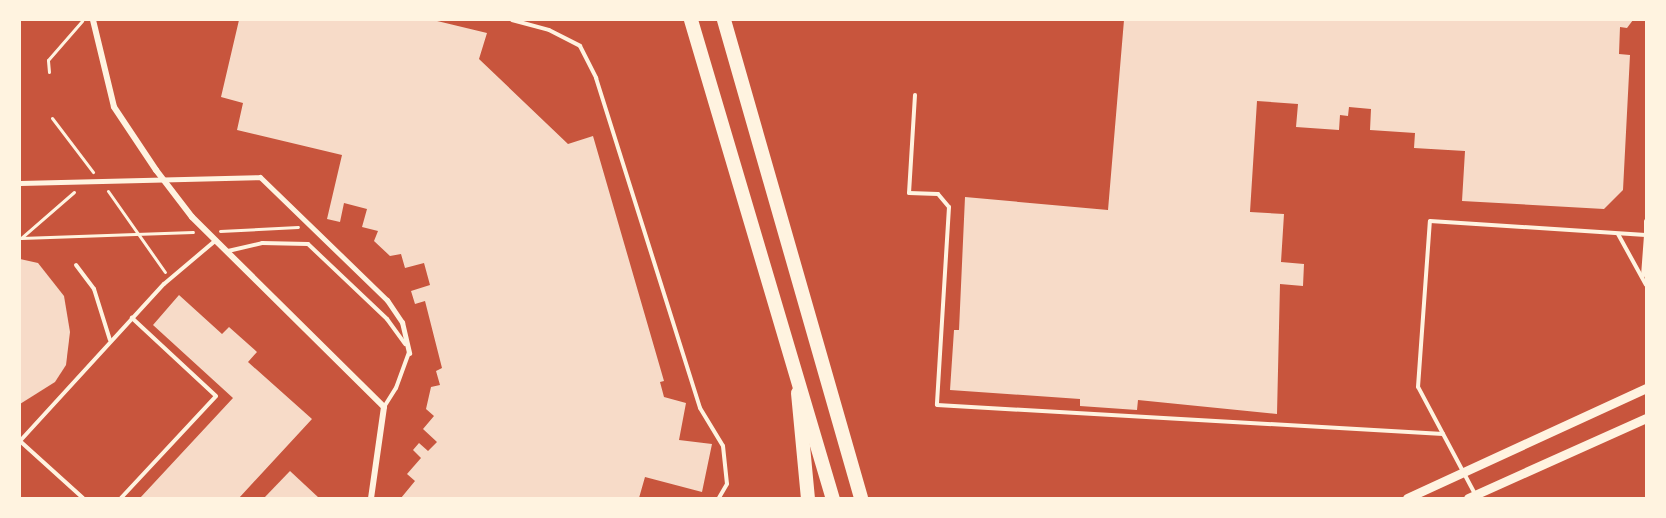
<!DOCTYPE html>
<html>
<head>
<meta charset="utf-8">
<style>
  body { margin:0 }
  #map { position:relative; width:1666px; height:518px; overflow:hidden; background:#c8553d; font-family:"Golos Text",sans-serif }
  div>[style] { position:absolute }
  .building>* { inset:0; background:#f7dbc8 }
  .path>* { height:3px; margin:-1.5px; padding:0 1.5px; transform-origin:1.5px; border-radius:1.5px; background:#fff3e0 }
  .service>* { height:4px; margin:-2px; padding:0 2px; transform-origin:2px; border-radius:2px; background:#fff3e0 }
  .pedestrian>* { height:5px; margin:-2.5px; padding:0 2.5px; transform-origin:2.5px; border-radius:2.5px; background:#fff3e0 }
  .minor>* { height:6px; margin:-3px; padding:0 3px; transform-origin:3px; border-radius:3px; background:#fff3e0 }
  .tertiary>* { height:9px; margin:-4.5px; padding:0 4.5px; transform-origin:4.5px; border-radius:4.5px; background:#fff3e0 }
  .motorway>* { height:14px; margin:-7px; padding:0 7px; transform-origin:7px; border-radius:7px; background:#fff3e0 }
  span { translate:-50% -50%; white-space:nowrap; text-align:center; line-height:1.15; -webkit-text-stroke:5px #fff3e0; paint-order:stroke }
  .frame { position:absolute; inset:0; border:21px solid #fff3e0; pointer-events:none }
</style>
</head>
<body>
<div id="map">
  <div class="building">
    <div style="clip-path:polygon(239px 20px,433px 20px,487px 33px,479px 59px,568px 144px,593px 136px,664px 381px,660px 382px,664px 397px,686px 403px,679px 440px,712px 444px,702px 492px,645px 477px,639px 498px,401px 498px,415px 481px,407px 474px,421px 458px,413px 450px,419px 443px,428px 451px,437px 442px,423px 429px,434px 416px,426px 409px,431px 387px,440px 385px,436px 371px,442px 368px,425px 301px,415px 304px,411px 291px,430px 285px,424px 263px,405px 268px,401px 254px,390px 256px,374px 241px,378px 231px,362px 227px,367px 209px,344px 203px,340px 222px,327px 219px,342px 155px,237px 130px,243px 103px,221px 97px)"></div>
    <div style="clip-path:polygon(1124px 20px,1633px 20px,1627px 28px,1620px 27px,1619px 54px,1630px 55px,1623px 190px,1604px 209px,1462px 201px,1465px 151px,1414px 148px,1415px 133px,1370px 130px,1371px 109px,1349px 107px,1348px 116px,1340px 115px,1339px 130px,1296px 127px,1298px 104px,1257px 101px,1250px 212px,1284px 214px,1281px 262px,1304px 264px,1303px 286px,1280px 284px,1277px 414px,1138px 400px,1137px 410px,1080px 406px,1080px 399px,950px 390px,954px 330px,959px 330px,965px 197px,1108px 210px)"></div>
    <div style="clip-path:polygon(20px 259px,38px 263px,64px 296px,70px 332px,66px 365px,55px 382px,20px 404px)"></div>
    <div style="clip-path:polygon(179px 295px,222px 334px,229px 327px,257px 352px,248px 362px,312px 419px,239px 498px,140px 498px,233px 398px,153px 325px)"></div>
    <div style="clip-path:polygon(290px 471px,319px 498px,264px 498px)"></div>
  </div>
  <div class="path">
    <div style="left:49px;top:72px;width:12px;rotate:-95deg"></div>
    <div style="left:48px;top:60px;width:52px;rotate:-48.9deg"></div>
    <div style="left:52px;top:118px;width:68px;rotate:52.8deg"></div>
    <div style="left:108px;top:191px;width:99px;rotate:54.9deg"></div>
    <div style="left:74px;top:192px;width:70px;rotate:139deg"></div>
    <div style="left:21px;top:238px;width:172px;rotate:-2deg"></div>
    <div style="left:220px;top:231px;width:78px;rotate:-2.9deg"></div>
  </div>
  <div class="service">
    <div style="left:512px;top:20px;width:38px;rotate:15deg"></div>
    <div style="left:549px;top:30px;width:35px;rotate:27deg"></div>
    <div style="left:580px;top:46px;width:36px;rotate:63deg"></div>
    <div style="left:596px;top:78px;width:346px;rotate:72.5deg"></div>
    <div style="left:700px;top:408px;width:44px;rotate:58.8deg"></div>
    <div style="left:723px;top:446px;width:38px;rotate:84deg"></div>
    <div style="left:727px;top:484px;width:16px;rotate:120deg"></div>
    <div style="left:915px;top:95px;width:98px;rotate:93.5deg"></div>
    <div style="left:909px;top:193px;width:29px;rotate:2deg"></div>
    <div style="left:938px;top:194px;width:17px;rotate:50deg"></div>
    <div style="left:949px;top:207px;width:198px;rotate:93.5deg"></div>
    <div style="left:937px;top:405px;width:507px;rotate:3.28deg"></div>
    <div style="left:1618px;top:234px;width:58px;rotate:61.2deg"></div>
    <div style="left:228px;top:251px;width:35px;rotate:-13deg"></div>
    <div style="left:262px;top:243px;width:46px;rotate:1.2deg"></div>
    <div style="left:308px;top:244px;width:109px;rotate:43.5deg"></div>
    <div style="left:387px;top:319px;width:31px;rotate:54deg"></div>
    <div style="left:76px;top:265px;width:30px;rotate:53deg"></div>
    <div style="left:94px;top:289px;width:53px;rotate:72.6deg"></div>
    <div style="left:1643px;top:276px;width:41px;rotate:-85.8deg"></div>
    <div style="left:384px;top:407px;width:22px;rotate:-58deg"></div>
    <div style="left:396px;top:388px;width:37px;rotate:-70deg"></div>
    <div style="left:1475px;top:494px;width:121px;rotate:-118deg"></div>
    <div style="left:1418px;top:387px;width:166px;rotate:-85.9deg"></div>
    <div style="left:1430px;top:221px;width:216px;rotate:3.7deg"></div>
    <div style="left:1646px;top:235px;width:14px;rotate:-90deg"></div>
    <div style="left:83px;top:498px;width:85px;rotate:-137.9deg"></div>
    <div style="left:20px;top:441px;width:213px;rotate:-47.5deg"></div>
    <div style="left:164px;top:284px;width:68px;rotate:-40.2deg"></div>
    <div style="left:121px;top:498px;width:139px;rotate:-47deg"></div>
    <div style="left:216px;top:396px;width:115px;rotate:-137.1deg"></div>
  </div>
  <div class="pedestrian">
    <div style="left:20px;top:183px;width:240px;rotate:-1.4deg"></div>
    <div style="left:260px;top:177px;width:177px;rotate:44.1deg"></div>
    <div style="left:387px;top:300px;width:27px;rotate:56deg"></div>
    <div style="left:402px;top:322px;width:32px;rotate:77deg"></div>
  </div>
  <div class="minor">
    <div style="left:93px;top:20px;width:89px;rotate:76.4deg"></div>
    <div style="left:114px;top:107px;width:76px;rotate:56.3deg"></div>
    <div style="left:156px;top:170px;width:59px;rotate:52.5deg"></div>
    <div style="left:192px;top:217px;width:270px;rotate:44.7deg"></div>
    <div style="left:384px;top:407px;width:92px;rotate:98.1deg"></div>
  </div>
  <div class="tertiary">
    <div style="left:1407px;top:498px;width:263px;rotate:-24.7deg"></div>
    <div style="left:1468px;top:498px;width:195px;rotate:-24.2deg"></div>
  </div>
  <div class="motorway">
    <div style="left:691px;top:20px;width:499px;rotate:73.5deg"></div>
    <div style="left:724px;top:20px;width:497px;rotate:74deg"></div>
    <div style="left:798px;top:393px;width:105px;rotate:84.6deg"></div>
  </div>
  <div class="frame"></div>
</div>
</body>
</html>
